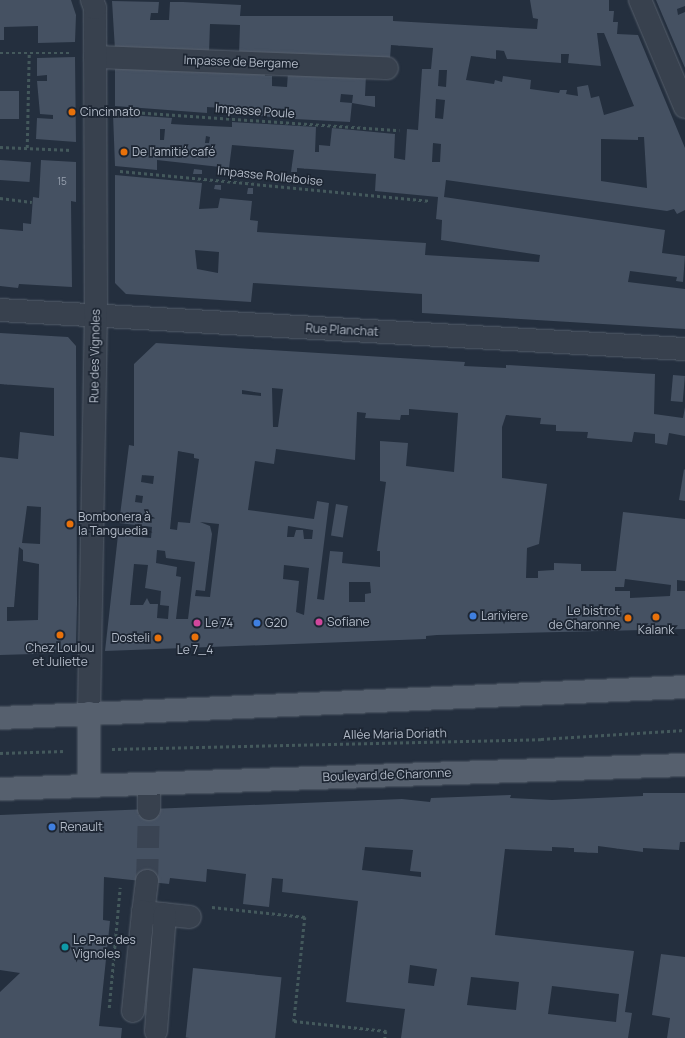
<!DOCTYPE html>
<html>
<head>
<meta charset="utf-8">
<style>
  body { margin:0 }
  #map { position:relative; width:685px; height:1038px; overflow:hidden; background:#242f3e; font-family:Manrope,sans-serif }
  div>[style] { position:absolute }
  .building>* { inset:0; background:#455162; transform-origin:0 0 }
  .minor-tunnel>* { height:22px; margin-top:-11px; transform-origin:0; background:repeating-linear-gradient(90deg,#3a4453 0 22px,transparent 0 33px) }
  .path>* { height:2.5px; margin-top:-1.25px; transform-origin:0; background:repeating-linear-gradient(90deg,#44595c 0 3px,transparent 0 6px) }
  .roads { filter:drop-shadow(0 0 1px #565f6c) drop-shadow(0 0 1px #565f6c) }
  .minor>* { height:22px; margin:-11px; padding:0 11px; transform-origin:11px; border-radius:11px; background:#38414e }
  .major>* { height:22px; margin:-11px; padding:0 11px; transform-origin:11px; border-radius:11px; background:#56606e }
  .dots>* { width:11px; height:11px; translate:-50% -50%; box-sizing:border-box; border:2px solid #1d2633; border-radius:50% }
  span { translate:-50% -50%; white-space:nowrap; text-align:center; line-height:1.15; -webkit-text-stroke:3.5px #1d2633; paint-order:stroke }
  .number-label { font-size:10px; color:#98a1af }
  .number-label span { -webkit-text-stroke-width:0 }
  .street-label { font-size:12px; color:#b4bcc9 }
  .poi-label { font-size:12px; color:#b4bcc9 }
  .left { translate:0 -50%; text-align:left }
  .right { translate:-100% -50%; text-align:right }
</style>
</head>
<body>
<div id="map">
  <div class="building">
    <div style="clip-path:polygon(0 0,71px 0,76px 15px,75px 42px,38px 43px,38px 26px,4px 27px,4px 40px,0 40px)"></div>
    <div style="clip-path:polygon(evenodd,530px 0,609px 0,609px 11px,614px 11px,613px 22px,618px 22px,617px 34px,638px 35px,685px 148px,685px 210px,677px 214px,674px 209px,667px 211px,446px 180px,444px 197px,665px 230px,662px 253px,685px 256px,683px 282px,676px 281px,677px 277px,630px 271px,628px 282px,685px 289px,685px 329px,422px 313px,422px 294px,253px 283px,251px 302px,126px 294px,115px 283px,115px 175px,202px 183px,199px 209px,218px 208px,220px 198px,252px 201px,250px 220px,258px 221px,257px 232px,426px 243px,425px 255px,539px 262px,540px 255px,441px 240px,442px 220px,436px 219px,438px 197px,375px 191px,376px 174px,297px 168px,297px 172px,291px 172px,294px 150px,232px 145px,229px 168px,157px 160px,157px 170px,115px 166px,113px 114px,172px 118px,171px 124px,188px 125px,232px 127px,232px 122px,316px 127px,315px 152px,319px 152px,319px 145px,330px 146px,332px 128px,395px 134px,394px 158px,405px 160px,407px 129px,418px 130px,422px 69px,431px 69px,433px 48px,391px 45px,390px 59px,239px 54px,240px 25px,210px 24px,209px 53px,115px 50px,112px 1px,159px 2px,158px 13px,151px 13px,150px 20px,169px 20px,170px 2px,183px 2px,241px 5px,240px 16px,393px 16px,393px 21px,537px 29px,538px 19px,533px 18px,530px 0,597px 33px,604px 33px,634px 106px,604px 115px,599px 96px,591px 98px,588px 85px,577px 87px,578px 96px,566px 94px,567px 90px,560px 90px,559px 93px,530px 89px,531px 80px,503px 76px,502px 82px,495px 80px,494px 84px,466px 80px,471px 56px,496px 59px,496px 50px,504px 51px,507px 59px,561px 63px,561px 54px,569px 54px,568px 63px,601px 66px,597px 33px,530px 0,439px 70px,447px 70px,446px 87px,438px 86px,439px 70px,530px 0,436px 99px,445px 100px,443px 119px,435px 118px,436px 99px,530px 0,160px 129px,165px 129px,164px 140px,160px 140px,160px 129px,530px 0,206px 136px,210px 137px,209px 143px,205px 143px,206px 136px,530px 0,638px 137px,644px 137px,647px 188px,601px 181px,601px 139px,638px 140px,638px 137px,530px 0,433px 143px,441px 144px,440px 162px,432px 162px,433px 143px,530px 0,195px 250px,219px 252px,218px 273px,197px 269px,195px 250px)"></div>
    <div style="clip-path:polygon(656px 0,685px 0,685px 6px,677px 9px,678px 15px,685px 12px,685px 68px)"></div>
    <div style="clip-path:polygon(75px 57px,76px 142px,36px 139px,37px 118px,53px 119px,53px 115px,40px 114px,37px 81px,47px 81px,47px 75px,37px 76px,37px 58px)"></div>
    <div style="clip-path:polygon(115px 65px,265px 71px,265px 76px,272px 76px,272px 86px,287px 87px,288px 72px,366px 75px,365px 96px,375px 96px,375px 107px,352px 103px,353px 95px,341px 94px,340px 102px,352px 103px,350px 122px,295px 119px,295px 110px,274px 109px,273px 117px,235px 114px,235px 109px,207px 107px,207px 113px,115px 106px)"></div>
    <div style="left:0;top:91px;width:19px;height:28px"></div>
    <div style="left:0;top:160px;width:31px;height:20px;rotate:4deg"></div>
    <div style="clip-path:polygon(41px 160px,76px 162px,76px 202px,71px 201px,72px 287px,19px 284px,18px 288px,0 286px,0 229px,23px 231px,23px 223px,31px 224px,33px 197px,39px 198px)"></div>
    <div style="clip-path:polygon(194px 169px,202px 170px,202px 174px,193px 174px)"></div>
    <div style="clip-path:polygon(215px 185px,221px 185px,221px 190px,214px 189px)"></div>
    <div style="clip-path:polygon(248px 188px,253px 188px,253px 194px,247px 194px)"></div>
    <div style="clip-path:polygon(evenodd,0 333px,68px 337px,76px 346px,77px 604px,76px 644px,68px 653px,0 655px,0 457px,18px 459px,20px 432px,54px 436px,54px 388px,0 384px,0 333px,27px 506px,41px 507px,40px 544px,22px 543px,27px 506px,0 333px,19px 547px,23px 550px,23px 561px,39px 564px,38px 620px,7px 621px,7px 607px,14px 607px,19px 547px)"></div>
    <div style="clip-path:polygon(evenodd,156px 343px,465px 362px,464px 366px,506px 368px,506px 365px,655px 374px,654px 414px,683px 418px,685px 407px,685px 436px,669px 433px,667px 445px,655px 443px,655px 434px,634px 432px,632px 442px,587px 438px,588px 432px,556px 431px,556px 425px,540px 424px,541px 418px,506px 415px,502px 427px,502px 478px,547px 484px,539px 544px,527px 548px,526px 578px,538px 578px,538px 571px,554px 570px,554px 563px,581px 564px,581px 571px,616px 571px,623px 512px,685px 519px,685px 581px,677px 580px,677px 591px,685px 591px,685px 629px,437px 635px,426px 636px,426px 639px,105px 651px,118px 535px,151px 538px,152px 527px,119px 523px,129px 445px,134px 446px,134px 364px,156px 343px,272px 388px,283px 389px,278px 427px,273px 427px,272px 388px,156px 343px,242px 390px,261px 393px,261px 396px,242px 394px,242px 390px,156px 343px,409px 409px,458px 413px,454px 472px,406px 466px,408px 443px,380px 441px,380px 481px,386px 482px,377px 551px,380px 551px,380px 567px,342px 563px,343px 552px,330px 551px,324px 600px,317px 599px,329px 503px,317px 501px,314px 519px,248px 510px,255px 461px,274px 464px,276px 449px,355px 460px,357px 412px,366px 413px,365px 418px,400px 420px,401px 415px,409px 415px,409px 409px,156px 343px,178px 451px,194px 454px,194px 458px,199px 459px,190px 523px,178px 522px,177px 530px,170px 529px,178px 451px,156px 343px,142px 475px,154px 476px,153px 484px,141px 482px,142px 475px,156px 343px,136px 495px,143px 496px,142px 503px,135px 502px,136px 495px,156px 343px,200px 522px,219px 524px,210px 597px,195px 596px,196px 590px,205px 591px,212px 534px,210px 526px,200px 522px,156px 343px,288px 526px,313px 530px,312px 539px,304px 539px,303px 530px,296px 530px,294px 537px,287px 537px,288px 526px,156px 343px,157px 550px,165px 551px,166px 558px,195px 562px,188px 619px,176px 619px,181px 577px,176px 576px,177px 567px,156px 563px,157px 550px,156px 343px,134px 564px,148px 565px,145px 588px,161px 591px,160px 605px,169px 606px,168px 619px,157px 618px,158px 604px,150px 604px,147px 598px,143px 605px,130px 605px,134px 564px,156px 343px,284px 565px,309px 568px,304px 615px,296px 612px,299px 581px,283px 579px,284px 565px,156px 343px,625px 579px,671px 585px,670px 596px,630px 598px,630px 591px,615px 591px,615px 587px,624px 587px,625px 579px,156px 343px,349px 582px,370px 582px,371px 593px,365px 594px,365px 602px,349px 602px,349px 582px)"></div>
    <div style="left:673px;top:375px;width:12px;height:26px;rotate:5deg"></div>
    <div style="clip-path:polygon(684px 469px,685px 470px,685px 501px,679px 500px)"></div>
    <div style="left:336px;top:504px;width:12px;height:32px;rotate:9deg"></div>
    <div style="clip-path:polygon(evenodd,643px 793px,685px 793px,685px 842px,680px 842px,679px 850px,643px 848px,643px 852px,598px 846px,598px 853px,574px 852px,574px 848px,552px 847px,552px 851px,505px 849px,495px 935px,634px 951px,625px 1012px,632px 1013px,628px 1038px,401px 1038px,405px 1009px,346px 1002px,358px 901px,282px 892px,283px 879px,272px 878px,269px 907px,243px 904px,246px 874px,207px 869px,206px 882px,170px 878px,169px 884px,104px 877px,103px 920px,110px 921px,99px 1026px,122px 1028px,121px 1038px,0 1038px,0 992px,20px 973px,0 970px,0 815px,402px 799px,430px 802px,431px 798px,511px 795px,510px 798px,552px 800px,643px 796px,643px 793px,365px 847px,413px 850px,410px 871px,421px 872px,421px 877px,362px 870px,365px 847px,643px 793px,410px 965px,437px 969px,434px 986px,408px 983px,410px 965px,643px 793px,471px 977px,519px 982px,516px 1010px,467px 1005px,471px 977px,643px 793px,552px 986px,619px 994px,616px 1022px,548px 1014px,552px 986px)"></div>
    <div style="clip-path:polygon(661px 954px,685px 957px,685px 1038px,667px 1038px,670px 1018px,652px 1015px)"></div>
    <div style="left:193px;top:968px;width:89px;height:70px;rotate:6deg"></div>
  </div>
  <div class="minor-tunnel">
    <div style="left:147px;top:881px;width:72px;rotate:-88.4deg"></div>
  </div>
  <div class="path">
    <div style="left:0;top:53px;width:72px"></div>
    <div style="left:118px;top:111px;width:282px;rotate:3.9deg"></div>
    <div style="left:0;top:147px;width:72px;rotate:2.4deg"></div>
    <div style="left:27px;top:148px;width:95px;rotate:-88.8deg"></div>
    <div style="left:120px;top:171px;width:310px;rotate:5.5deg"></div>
    <div style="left:0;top:198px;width:32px;rotate:7deg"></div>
    <div style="left:112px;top:749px;width:429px;rotate:-1.3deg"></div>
    <div style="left:541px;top:739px;width:144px;rotate:-3.6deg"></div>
    <div style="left:0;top:753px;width:65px;rotate:-1.8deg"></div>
    <div style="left:212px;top:907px;width:94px;rotate:6.1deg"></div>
    <div style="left:305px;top:917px;width:105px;rotate:96deg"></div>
    <div style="left:294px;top:1021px;width:93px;rotate:6.2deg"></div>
    <div style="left:386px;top:1031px;width:7px;rotate:98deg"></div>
    <div style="left:109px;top:1008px;width:121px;rotate:-84.8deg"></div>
  </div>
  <div class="roads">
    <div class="minor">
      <div style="left:640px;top:0;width:116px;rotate:67.2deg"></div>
      <div style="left:95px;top:57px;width:292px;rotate:2.2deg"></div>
      <div style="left:0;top:310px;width:686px;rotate:3.26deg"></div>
      <div style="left:89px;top:713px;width:398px;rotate:-89deg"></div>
      <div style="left:96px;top:315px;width:307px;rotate:-90.2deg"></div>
      <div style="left:95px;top:8px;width:9px;rotate:-111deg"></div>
      <div style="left:149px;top:784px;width:25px;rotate:90deg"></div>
      <div style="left:147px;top:881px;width:31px;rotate:97deg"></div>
      <div style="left:143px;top:912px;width:47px;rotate:6.1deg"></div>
      <div style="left:133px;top:1011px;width:100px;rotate:-84.2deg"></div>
      <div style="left:156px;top:1031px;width:117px;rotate:-85.6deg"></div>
    </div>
    <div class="major">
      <div style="left:0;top:718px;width:686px;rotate:-2.59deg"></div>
      <div style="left:89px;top:786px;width:73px;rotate:-90deg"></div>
      <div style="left:0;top:789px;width:685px;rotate:-2.01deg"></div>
    </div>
  </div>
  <div class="dots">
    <div style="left:72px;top:112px;background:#e8710a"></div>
    <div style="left:124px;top:152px;background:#e8710a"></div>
    <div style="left:70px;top:524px;background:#e8710a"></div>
    <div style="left:473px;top:616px;background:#3f7fe0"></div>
    <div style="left:656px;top:617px;background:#e8710a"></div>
    <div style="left:628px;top:618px;background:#e8710a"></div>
    <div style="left:319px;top:622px;background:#d1479c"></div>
    <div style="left:197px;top:623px;background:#d1479c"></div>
    <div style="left:257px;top:623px;background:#3f7fe0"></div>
    <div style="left:60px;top:635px;background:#e8710a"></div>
    <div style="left:195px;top:637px;background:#e8710a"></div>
    <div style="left:158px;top:638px;background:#e8710a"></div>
    <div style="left:52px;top:827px;background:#3f7fe0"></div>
    <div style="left:65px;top:947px;background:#0f9aa8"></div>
  </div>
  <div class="number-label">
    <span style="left:62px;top:182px">15</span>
  </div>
  <div class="street-label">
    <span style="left:241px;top:62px;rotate:2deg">Impasse de Bergame</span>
    <span style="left:255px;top:111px;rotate:4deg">Impasse Poule</span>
    <span style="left:270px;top:176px;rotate:6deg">Impasse Rolleboise</span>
    <span style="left:342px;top:330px;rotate:3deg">Rue Planchat</span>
    <span style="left:95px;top:356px;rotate:-89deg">Rue des Vignoles</span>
    <span style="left:395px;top:734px;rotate:-1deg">Allée Maria Doriath</span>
    <span style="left:387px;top:775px;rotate:-2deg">Boulevard de Charonne</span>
  </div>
  <div class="poi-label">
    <span class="left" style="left:80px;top:112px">Cincinnato</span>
    <span class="left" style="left:132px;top:152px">De l'amitié café</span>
    <span class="left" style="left:78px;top:524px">Bombonera à<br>la Tanguedia</span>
    <span class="right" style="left:620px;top:618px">Le bistrot<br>de Charonne</span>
    <span class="left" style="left:481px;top:616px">Lariviere</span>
    <span class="left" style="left:327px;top:622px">Sofiane</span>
    <span class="left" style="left:205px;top:623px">Le 74</span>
    <span class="left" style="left:265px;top:623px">G20</span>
    <span style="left:656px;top:630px">Kalank</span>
    <span class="right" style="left:150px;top:638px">Dosteli</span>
    <span style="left:60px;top:655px">Chez Loulou<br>et Juliette</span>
    <span style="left:195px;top:650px">Le 7_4</span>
    <span class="left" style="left:60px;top:827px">Renault</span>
    <span class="left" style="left:73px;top:947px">Le Parc des<br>Vignoles</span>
  </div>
</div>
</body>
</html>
